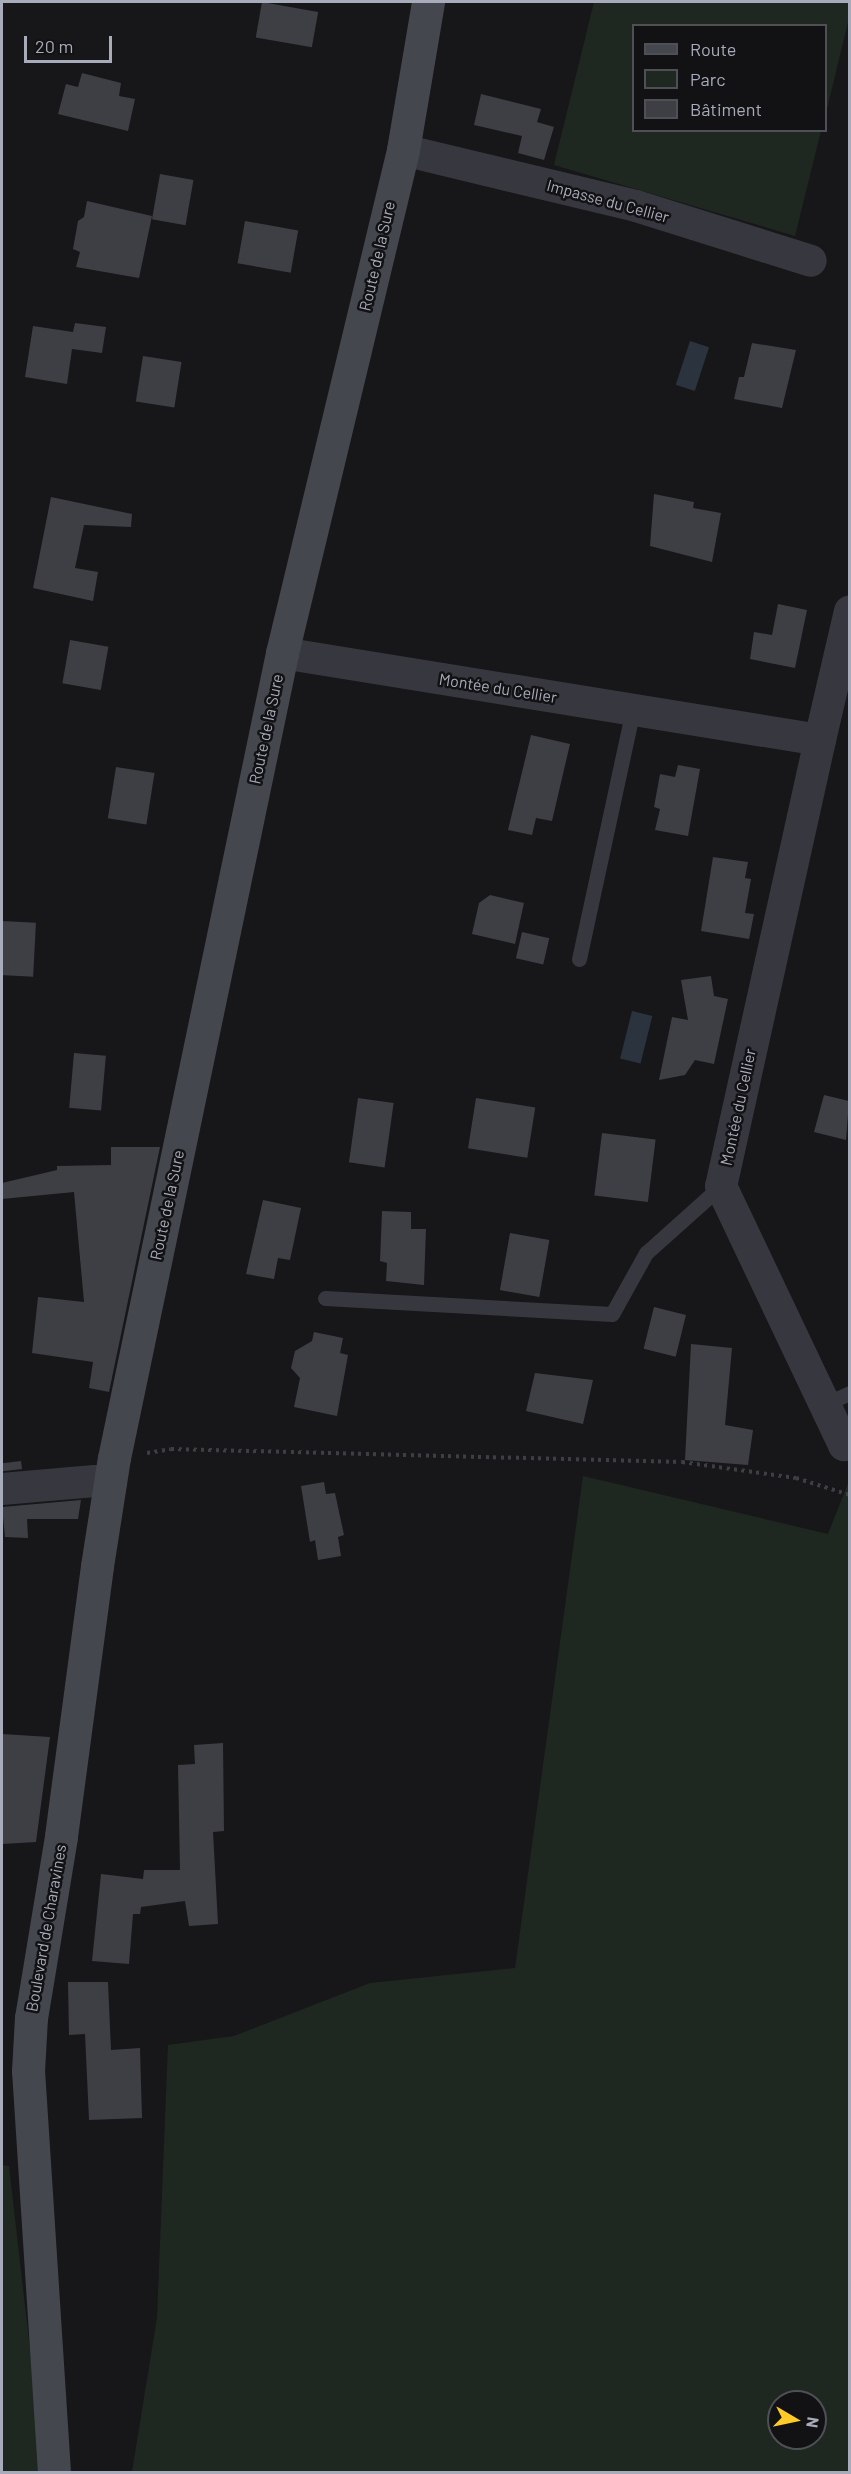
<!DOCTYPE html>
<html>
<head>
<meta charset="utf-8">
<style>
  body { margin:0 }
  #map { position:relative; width:851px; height:2474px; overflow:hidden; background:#171719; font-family:Barlow,sans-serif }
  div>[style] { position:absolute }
  .green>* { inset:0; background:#1e2820 }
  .water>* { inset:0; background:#2b343e; transform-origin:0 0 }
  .building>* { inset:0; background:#3e3f44; transform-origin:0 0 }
  .path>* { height:4px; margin-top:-2px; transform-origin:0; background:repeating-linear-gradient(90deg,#3d3f46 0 3px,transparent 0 7.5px) }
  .service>* { height:15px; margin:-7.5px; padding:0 7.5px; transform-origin:7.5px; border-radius:7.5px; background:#37383f }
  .minor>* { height:32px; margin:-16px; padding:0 16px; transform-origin:16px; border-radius:16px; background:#37383f }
  .secondary>* { height:33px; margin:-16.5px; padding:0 16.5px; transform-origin:16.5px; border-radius:16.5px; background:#45474f }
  span { translate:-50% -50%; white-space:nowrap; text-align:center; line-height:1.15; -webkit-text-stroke:5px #121214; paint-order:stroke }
  .street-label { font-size:16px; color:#a8acba }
  .frame { position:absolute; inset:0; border:3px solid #a8acba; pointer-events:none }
  .legend { position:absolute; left:632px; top:24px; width:195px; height:108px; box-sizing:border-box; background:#121214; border:2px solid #4e5056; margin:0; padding:8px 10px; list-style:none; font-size:18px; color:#a8acba }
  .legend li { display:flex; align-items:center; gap:12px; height:30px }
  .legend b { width:30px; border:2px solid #4e5056 }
  .north { position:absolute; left:767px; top:2390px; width:60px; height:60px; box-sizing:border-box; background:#121214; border:2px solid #4e5056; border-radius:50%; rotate:99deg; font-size:16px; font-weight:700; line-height:24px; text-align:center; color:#a8acba }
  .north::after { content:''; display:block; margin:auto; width:21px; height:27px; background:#ffcb29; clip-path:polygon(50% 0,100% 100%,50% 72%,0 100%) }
  .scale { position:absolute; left:24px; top:36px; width:88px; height:27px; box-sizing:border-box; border:3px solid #a8acba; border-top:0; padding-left:8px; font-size:18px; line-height:21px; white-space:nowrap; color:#a8acba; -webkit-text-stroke:4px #121214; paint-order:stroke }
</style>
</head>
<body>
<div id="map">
  <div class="green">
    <div style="clip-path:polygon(594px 2px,849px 2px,849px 18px,826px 113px,826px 26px,634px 26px,634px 130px,821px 131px,795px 236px,554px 165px)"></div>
    <div style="clip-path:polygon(evenodd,583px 1476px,828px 1534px,849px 1481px,849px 2472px,132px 2472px,157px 2318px,168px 2045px,234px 2036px,370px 1983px,515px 1968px,583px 1476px,779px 2402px,815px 2402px,815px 2438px,779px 2438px,779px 2402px)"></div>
    <div style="clip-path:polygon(2px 2165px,9px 2166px,44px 2472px,2px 2472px)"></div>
  </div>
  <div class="water">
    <div style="left:690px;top:341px;width:20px;height:46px;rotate:18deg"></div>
    <div style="left:632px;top:1011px;width:21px;height:49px;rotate:14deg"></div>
  </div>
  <div class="building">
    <div style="left:262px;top:2px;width:57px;height:36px;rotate:10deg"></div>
    <div style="clip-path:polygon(82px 73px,121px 83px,119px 96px,135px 99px,128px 131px,58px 114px,66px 84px,78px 87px)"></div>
    <div style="clip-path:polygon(481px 94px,541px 109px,537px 122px,554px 127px,544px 160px,518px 153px,522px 136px,474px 125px)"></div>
    <div style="left:160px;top:174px;width:34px;height:46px;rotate:10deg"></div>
    <div style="clip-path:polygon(87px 201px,152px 216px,139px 278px,76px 267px,80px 252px,73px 249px,78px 221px,84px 217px)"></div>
    <div style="left:245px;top:221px;width:54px;height:43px;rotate:10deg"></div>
    <div style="clip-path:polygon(75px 323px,106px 327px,102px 353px,72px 349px,67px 384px,25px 377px,33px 326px,73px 332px)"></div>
    <div style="clip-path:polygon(752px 343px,796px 350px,782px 408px,734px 399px,739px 377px,744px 377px)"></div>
    <div style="left:143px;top:356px;width:39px;height:46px;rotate:9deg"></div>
    <div style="clip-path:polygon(654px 494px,694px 502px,693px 508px,721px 513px,712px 562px,650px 546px)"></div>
    <div style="clip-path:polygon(51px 497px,132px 514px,131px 527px,84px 525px,75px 568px,98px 572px,93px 601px,33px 588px)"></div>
    <div style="clip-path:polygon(778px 604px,807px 610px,795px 668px,750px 659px,754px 632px,772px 635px)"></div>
    <div style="left:70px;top:640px;width:39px;height:44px;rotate:10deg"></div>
    <div style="clip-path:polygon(531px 735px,570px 744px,552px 821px,536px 818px,532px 835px,508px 830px)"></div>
    <div style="clip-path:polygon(678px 765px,700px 769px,688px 836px,655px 830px,660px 809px,654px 807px,660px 774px,675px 777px)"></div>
    <div style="left:116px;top:767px;width:39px;height:52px;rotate:9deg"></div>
    <div style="clip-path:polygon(713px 857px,748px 862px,745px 878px,751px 879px,745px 913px,754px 914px,749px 939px,701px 931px)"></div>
    <div style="clip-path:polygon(490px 895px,524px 903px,515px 944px,472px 934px,479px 903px)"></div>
    <div style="left:2px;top:921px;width:34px;height:54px;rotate:3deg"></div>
    <div style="left:522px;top:932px;width:28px;height:27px;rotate:13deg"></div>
    <div style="clip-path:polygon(711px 976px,714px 996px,728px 999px,714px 1064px,695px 1060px,685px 1075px,659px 1080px,672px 1017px,688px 1020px,681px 980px)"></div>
    <div style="left:74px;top:1053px;width:32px;height:55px;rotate:5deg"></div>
    <div style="clip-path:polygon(824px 1095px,849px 1101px,846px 1140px,814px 1132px)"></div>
    <div style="left:358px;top:1098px;width:36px;height:65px;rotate:8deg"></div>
    <div style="left:476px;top:1098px;width:60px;height:51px;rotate:9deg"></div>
    <div style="left:602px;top:1133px;width:54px;height:63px;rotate:7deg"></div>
    <div style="clip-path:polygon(111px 1147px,160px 1147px,109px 1392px,89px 1388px,93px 1362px,32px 1353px,38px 1297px,84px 1302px,74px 1192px,2px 1199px,2px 1183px,57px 1170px,57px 1166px,111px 1165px)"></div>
    <div style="clip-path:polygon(263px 1200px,301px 1208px,290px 1260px,278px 1258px,274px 1279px,246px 1274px)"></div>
    <div style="clip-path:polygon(382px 1211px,411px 1212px,411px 1229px,426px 1229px,424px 1285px,386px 1281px,387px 1263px,380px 1261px)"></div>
    <div style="left:510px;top:1233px;width:40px;height:58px;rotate:10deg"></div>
    <div style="left:654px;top:1307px;width:33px;height:43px;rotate:14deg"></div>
    <div style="clip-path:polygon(314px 1332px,343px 1338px,340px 1353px,348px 1355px,337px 1416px,294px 1407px,300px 1378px,291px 1368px,295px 1351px,312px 1341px)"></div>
    <div style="clip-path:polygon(691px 1344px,732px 1348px,725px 1425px,753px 1430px,748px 1465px,685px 1460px)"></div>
    <div style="clip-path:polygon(535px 1373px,593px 1380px,583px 1424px,526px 1411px)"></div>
    <div style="left:21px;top:1461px;width:8px;height:19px;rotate:83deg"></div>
    <div style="clip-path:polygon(324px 1482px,326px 1494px,335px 1493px,344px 1535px,338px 1537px,341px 1556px,318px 1560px,315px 1540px,310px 1542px,301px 1486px)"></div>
    <div style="clip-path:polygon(81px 1500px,78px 1519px,27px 1519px,28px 1538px,5px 1537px,2px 1507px)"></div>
    <div style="clip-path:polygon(2px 1734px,50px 1737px,36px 1842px,2px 1844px)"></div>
    <div style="clip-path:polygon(223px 1743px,224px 1831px,213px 1832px,218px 1924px,189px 1926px,185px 1901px,141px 1907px,140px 1914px,133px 1914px,129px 1964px,92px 1961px,101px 1874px,143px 1879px,144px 1870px,180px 1870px,178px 1765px,195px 1764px,194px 1745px)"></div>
    <div style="clip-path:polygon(68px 1982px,108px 1982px,111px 2050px,140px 2048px,142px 2118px,89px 2120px,85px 2034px,69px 2035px)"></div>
  </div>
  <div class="path">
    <div style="left:147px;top:1453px;width:24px;rotate:-9deg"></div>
    <div style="left:171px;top:1449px;width:511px;rotate:1.46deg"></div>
    <div style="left:682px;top:1462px;width:115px;rotate:8deg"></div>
    <div style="left:796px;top:1478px;width:57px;rotate:17.5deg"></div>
  </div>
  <div class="service">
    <div style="left:579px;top:959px;width:255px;rotate:-77.8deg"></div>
    <div style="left:325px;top:1298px;width:287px;rotate:3.2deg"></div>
    <div style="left:612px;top:1314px;width:70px;rotate:-60.9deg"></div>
    <div style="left:646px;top:1253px;width:101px;rotate:-41.8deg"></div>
    <div style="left:825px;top:1404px;width:27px;rotate:-24deg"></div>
  </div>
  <div class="minor">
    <div style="left:403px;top:150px;width:240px;rotate:13.5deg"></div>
    <div style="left:636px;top:206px;width:183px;rotate:17.4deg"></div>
    <div style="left:282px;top:653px;width:545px;rotate:9.19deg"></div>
    <div style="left:820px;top:740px;width:132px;rotate:-76.9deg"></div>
    <div style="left:820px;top:740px;width:457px;rotate:102.5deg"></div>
    <div style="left:721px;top:1186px;width:287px;rotate:64.6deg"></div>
    <div style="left:844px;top:1445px;width:7px;rotate:-34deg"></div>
    <div style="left:2px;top:1489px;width:93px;rotate:-4.9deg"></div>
    <div style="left:95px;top:1481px;width:16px;rotate:11deg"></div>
  </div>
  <div class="secondary">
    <div style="left:54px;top:2472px;width:402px;rotate:-93.7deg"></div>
    <div style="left:28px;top:2071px;width:53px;rotate:-86.8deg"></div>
    <div style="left:31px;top:2018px;width:184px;rotate:-80.6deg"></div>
    <div style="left:61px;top:1836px;width:272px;rotate:-82.4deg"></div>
    <div style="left:97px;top:1566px;width:109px;rotate:-81.1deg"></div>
    <div style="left:114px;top:1458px;width:822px;rotate:-78.21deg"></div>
    <div style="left:282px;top:653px;width:517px;rotate:-76.47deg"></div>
    <div style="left:403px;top:150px;width:150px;rotate:-80.4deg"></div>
  </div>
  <div class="street-label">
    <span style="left:608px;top:201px;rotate:15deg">Impasse du Cellier</span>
    <span style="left:377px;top:256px;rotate:-77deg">Route de la Sure</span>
    <span style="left:498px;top:688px;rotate:9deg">Montée du Cellier</span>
    <span style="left:266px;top:729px;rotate:-78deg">Route de la Sure</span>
    <span style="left:738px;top:1107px;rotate:-78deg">Montée du Cellier</span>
    <span style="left:167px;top:1205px;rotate:-78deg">Route de la Sure</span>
    <span style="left:46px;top:1928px;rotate:-80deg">Boulevard de Charavines</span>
  </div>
  <div class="frame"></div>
  <ul class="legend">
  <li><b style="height:8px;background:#45474f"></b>Route</li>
  <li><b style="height:16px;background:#1e2820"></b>Parc</li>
  <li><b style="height:16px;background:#3e3f44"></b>Bâtiment</li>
  </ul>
  <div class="north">N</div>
  <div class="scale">20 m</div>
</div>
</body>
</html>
